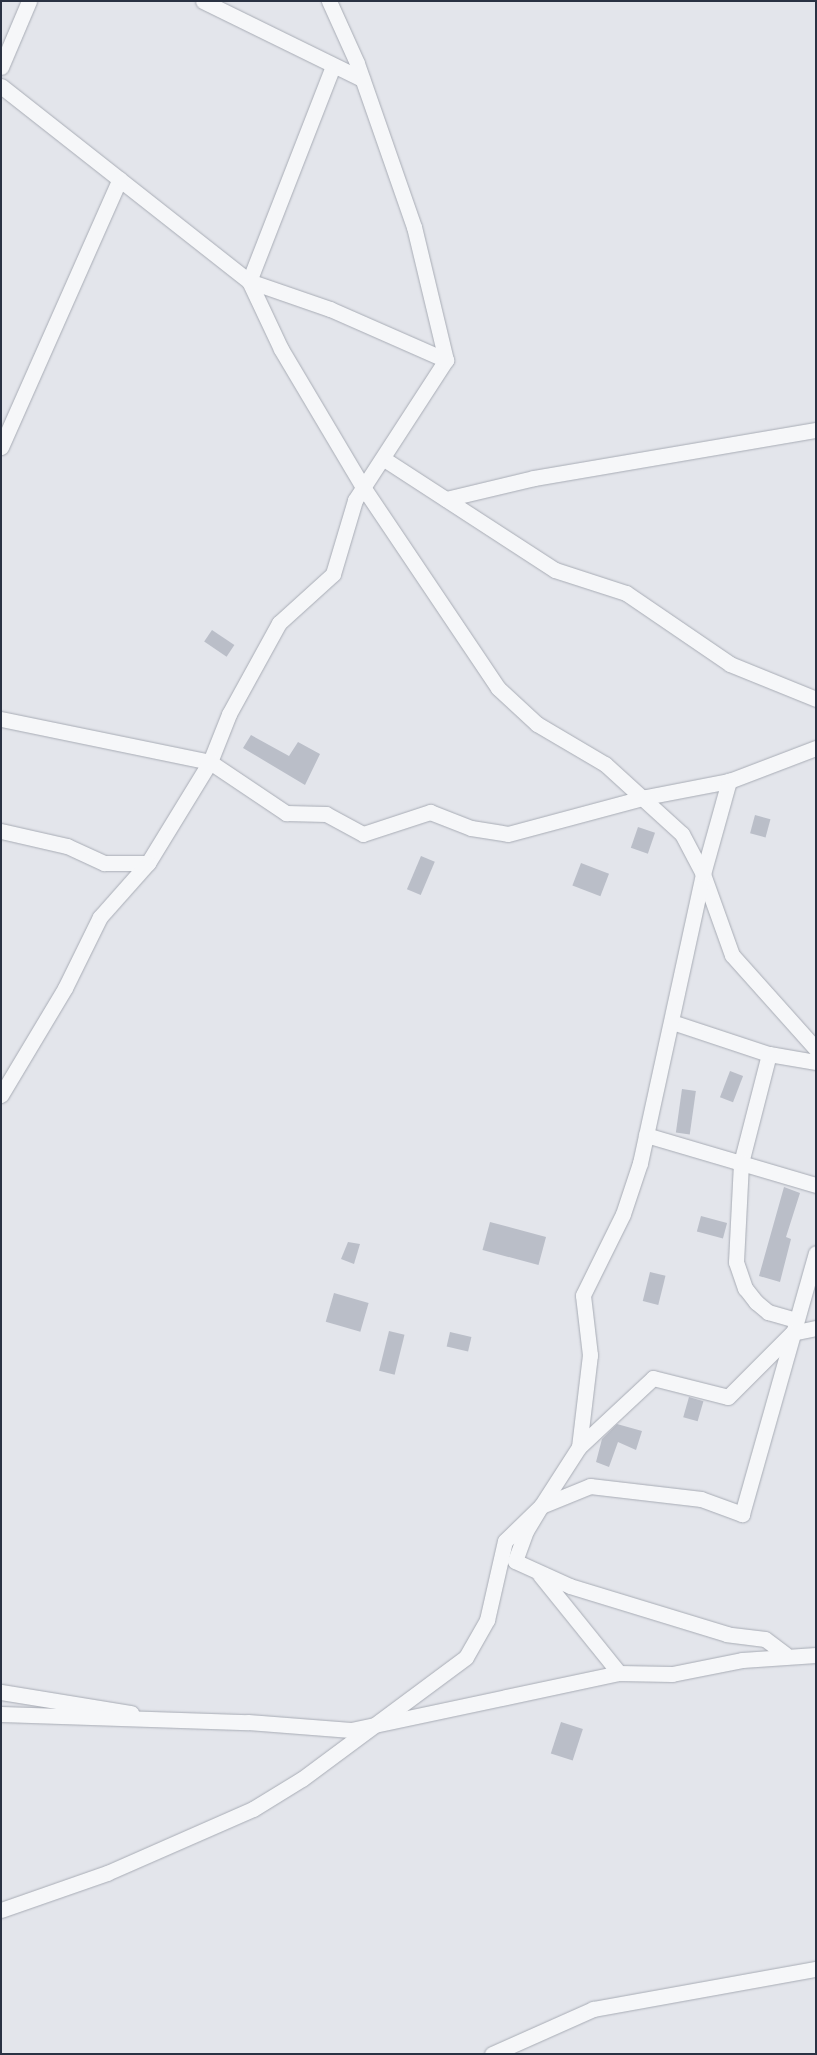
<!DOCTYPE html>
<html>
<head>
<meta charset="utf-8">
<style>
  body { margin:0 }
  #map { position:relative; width:817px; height:2055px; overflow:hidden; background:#e3e5eb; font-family:"Varela Round",sans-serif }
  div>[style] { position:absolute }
  .building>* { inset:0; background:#babec8; transform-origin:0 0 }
  .roads { filter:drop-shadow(0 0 1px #a8acb5) drop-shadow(0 0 1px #a8acb5) }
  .minor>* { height:15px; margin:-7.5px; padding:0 7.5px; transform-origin:7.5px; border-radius:7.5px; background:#f6f7f9 }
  span { translate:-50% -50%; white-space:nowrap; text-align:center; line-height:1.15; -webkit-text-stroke:4px #f3f5f8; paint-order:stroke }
  .frame { position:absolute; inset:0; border:2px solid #2a3243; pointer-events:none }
</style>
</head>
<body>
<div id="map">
  <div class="building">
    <div style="left:212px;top:630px;width:27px;height:14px;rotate:34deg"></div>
    <div style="clip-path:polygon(251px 735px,289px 756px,298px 742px,320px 754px,305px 785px,243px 748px)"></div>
    <div style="left:755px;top:815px;width:16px;height:19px;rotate:15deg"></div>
    <div style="left:638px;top:827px;width:18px;height:22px;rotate:19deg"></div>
    <div style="left:421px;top:856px;width:15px;height:36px;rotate:23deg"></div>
    <div style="left:581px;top:863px;width:30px;height:24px;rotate:21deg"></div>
    <div style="left:730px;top:1071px;width:14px;height:28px;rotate:21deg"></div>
    <div style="left:682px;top:1089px;width:14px;height:44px;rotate:8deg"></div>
    <div style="clip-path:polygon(784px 1187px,800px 1193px,786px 1237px,791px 1239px,780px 1282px,759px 1276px)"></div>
    <div style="left:701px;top:1216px;width:27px;height:16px;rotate:15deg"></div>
    <div style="left:490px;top:1222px;width:58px;height:29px;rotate:15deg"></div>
    <div style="clip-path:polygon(348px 1242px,360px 1244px,354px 1264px,341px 1259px)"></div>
    <div style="left:650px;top:1272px;width:16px;height:30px;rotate:14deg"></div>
    <div style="left:334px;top:1293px;width:36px;height:30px;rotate:16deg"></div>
    <div style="left:389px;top:1331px;width:16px;height:41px;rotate:14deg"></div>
    <div style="left:450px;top:1332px;width:22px;height:15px;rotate:13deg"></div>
    <div style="left:689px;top:1397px;width:15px;height:21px;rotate:16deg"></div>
    <div style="clip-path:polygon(617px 1424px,642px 1431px,636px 1450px,618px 1442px,609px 1467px,596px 1462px,602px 1439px)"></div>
    <div style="left:561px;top:1722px;width:23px;height:33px;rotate:18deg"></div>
  </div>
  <div class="roads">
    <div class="minor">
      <div style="left:203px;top:1px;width:177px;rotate:26.1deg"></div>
      <div style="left:333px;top:66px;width:231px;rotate:111.3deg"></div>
      <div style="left:249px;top:281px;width:75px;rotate:64.8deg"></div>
      <div style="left:281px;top:349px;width:161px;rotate:59.3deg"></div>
      <div style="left:363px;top:487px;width:242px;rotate:56.1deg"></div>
      <div style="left:498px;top:688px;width:53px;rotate:42.7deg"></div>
      <div style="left:537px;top:724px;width:79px;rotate:30.5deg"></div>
      <div style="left:605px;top:764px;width:104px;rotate:42.3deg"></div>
      <div style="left:682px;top:834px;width:45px;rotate:62.3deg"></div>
      <div style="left:703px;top:874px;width:86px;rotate:70.3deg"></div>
      <div style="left:732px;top:955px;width:126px;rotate:48.2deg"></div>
      <div style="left:1px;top:67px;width:72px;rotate:-67deg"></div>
      <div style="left:1px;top:86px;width:315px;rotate:38.2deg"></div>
      <div style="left:249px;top:281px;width:86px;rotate:19.1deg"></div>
      <div style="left:330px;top:309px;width:127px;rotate:23.7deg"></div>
      <div style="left:1px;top:447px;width:293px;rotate:-66.1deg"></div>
      <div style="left:384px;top:459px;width:204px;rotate:33deg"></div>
      <div style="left:555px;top:570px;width:75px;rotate:17.9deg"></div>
      <div style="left:626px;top:593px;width:126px;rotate:34.3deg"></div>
      <div style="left:730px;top:664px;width:93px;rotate:22.1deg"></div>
      <div style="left:446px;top:499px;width:90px;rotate:-13.4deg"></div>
      <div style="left:534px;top:478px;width:286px;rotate:-9.7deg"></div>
      <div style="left:1px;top:719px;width:213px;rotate:11.6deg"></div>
      <div style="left:210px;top:762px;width:52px;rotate:-68.4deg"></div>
      <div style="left:229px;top:714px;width:104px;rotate:-61.2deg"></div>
      <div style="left:279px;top:623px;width:73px;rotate:-42.2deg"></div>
      <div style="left:333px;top:574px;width:77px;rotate:-73.4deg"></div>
      <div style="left:355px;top:500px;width:167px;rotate:-57deg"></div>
      <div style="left:446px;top:360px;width:137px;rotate:-103.5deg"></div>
      <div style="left:414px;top:227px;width:174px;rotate:-109.2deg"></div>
      <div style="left:357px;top:63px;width:68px;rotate:-114.3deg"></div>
      <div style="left:1px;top:831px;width:68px;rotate:12.8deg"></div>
      <div style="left:67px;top:846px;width:41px;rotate:24.7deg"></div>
      <div style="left:104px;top:863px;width:44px"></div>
      <div style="left:148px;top:863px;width:119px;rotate:-58.5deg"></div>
      <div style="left:210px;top:762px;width:92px;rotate:33.9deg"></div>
      <div style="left:286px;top:813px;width:40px;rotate:1.4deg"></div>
      <div style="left:326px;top:814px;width:42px;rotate:28.4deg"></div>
      <div style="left:363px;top:834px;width:71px;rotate:-18.2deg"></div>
      <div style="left:430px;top:812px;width:44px;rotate:21.3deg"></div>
      <div style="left:471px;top:828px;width:37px;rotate:9deg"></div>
      <div style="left:508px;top:834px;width:143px;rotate:-15deg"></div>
      <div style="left:646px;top:797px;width:85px;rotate:-10.9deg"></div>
      <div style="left:729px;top:781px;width:93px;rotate:-20.8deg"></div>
      <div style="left:672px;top:1022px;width:102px;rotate:18.3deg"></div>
      <div style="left:769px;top:1054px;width:48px;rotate:9.7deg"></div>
      <div style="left:769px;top:1054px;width:113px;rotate:104.4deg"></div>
      <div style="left:741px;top:1163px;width:99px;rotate:92.9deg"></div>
      <div style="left:736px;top:1262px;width:28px;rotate:71deg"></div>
      <div style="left:745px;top:1288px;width:18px;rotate:52deg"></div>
      <div style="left:756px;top:1302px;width:16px;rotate:40deg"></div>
      <div style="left:768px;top:1312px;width:29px;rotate:16deg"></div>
      <div style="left:1px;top:1095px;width:125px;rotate:-59.1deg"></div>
      <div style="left:65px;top:988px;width:79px;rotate:-63.8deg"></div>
      <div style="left:100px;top:917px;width:72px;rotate:-48.4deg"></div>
      <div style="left:646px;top:1135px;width:177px;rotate:16.4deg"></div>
      <div style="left:579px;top:1447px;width:93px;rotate:-83.2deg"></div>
      <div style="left:590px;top:1355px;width:60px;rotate:-96.7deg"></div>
      <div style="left:583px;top:1295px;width:90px;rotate:-63.7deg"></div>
      <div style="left:623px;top:1214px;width:54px;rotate:-71.6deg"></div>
      <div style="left:640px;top:1163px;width:296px;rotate:-77.7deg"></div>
      <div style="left:703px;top:874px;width:97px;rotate:-74.4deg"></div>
      <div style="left:540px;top:1575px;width:126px;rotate:51.1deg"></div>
      <div style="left:785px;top:1654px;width:25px;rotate:-143deg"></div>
      <div style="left:765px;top:1639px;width:38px;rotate:-173deg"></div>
      <div style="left:727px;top:1634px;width:164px;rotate:-163deg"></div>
      <div style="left:570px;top:1586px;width:60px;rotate:-155.6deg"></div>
      <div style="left:515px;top:1561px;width:32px;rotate:-70deg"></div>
      <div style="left:526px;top:1531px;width:29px;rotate:-59deg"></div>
      <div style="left:541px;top:1506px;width:53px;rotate:-22.2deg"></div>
      <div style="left:590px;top:1486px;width:112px;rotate:6.7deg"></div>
      <div style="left:701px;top:1499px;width:44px;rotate:20.1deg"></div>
      <div style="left:742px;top:1514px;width:271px;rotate:-74.2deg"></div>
      <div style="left:1px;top:1692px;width:132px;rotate:9.2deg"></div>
      <div style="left:1px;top:1714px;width:247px;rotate:1.9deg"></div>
      <div style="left:248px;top:1722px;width:103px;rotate:4.4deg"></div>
      <div style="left:351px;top:1730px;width:274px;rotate:-12deg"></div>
      <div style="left:619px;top:1673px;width:53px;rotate:1.1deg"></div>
      <div style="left:672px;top:1674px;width:71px;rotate:-11.3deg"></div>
      <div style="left:742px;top:1660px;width:74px;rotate:-3.9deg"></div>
      <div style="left:1px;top:1910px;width:112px;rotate:-19.2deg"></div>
      <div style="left:107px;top:1873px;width:159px;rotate:-23.7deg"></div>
      <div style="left:253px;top:1809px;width:57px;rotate:-31.5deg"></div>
      <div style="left:302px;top:1779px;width:204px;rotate:-36.6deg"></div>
      <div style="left:466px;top:1657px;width:43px;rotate:-60.4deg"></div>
      <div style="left:487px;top:1620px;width:81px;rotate:-77.2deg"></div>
      <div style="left:505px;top:1541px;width:50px;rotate:-44.2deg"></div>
      <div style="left:541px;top:1506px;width:70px;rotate:-57.2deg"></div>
      <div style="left:579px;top:1447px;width:101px;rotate:-43deg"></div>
      <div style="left:653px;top:1378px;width:77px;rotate:14.2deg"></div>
      <div style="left:728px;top:1397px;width:91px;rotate:-45deg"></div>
      <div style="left:792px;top:1333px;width:25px;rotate:-12deg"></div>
      <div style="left:492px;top:2054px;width:111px;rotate:-24deg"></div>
      <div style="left:593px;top:2009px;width:227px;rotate:-10.2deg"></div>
    </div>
  </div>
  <div class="frame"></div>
</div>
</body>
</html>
